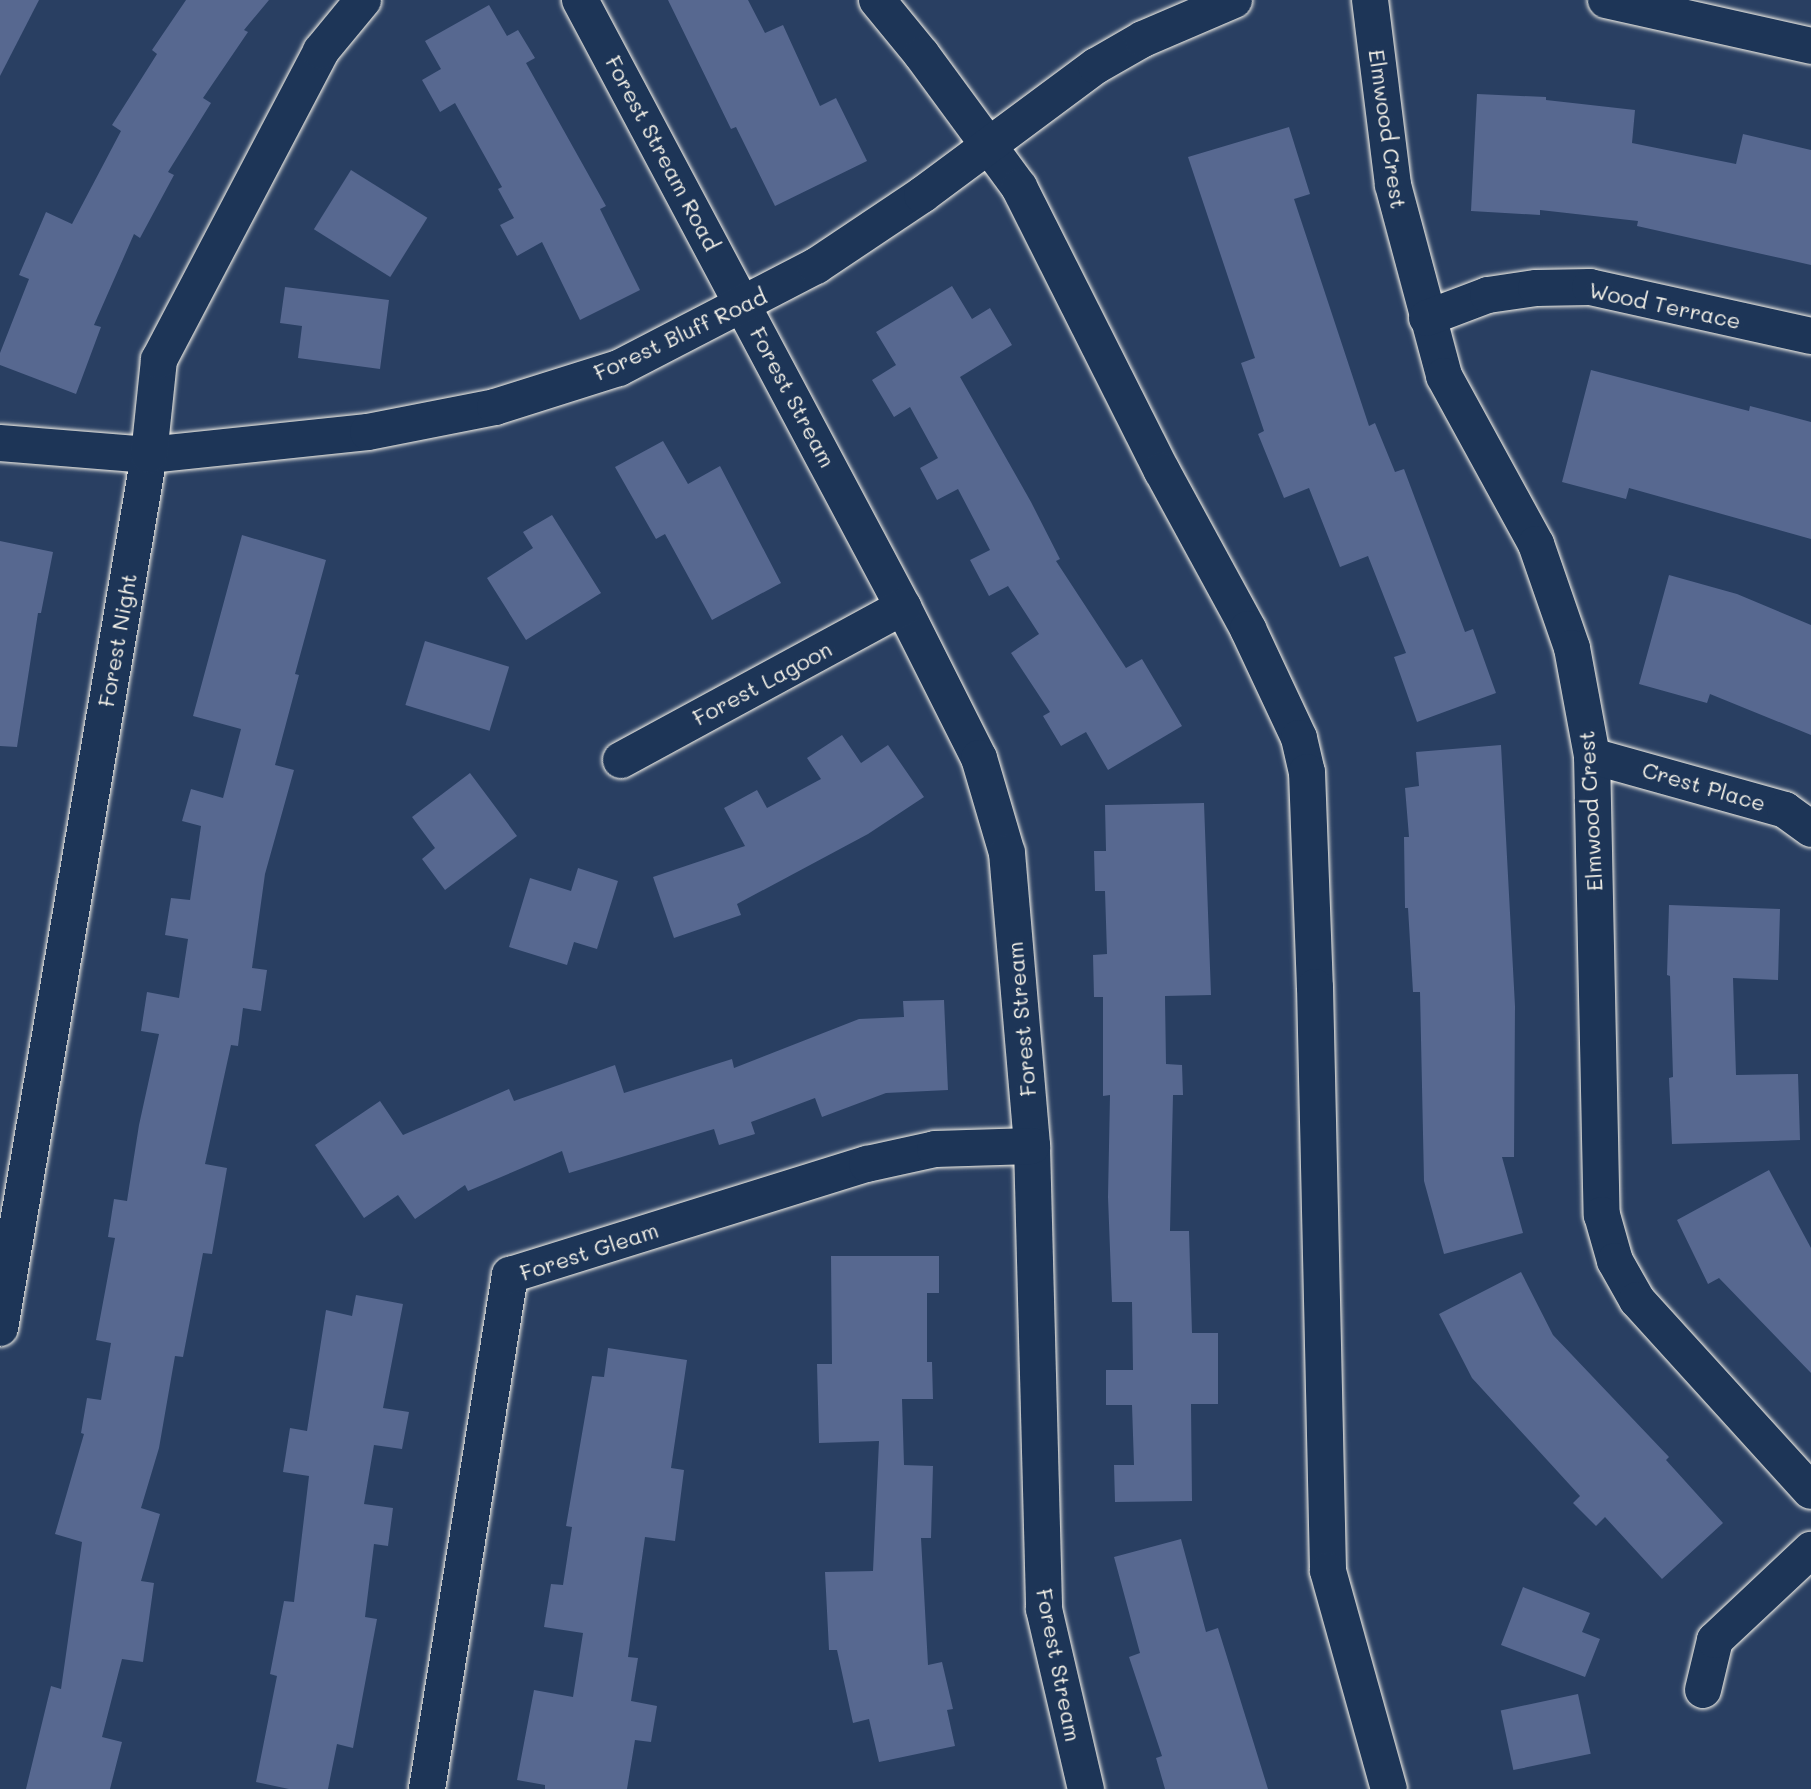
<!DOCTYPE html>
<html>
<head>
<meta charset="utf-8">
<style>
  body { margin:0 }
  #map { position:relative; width:1811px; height:1789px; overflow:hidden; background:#293f62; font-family:Mali,sans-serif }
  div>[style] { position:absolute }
  .building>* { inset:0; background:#576890; transform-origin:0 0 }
  .roads { filter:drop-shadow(0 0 2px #f4f1e8) drop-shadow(0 0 2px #f4f1e8) }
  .minor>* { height:36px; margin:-18px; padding:0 18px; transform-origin:18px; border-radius:18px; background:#1d3557 }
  span { translate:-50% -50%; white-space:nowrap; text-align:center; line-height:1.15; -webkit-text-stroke:8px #1d3557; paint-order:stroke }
  .street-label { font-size:22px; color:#f4f1e8 }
</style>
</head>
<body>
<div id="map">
  <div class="building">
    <div style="clip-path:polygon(0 0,39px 0,0 76px)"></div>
    <div style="clip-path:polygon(186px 0,269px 0,244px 30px,248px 32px,203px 98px,211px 103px,168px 172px,174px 175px,140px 238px,134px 234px,94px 325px,101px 327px,76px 394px,0 365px,0 353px,29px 279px,19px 275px,46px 212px,72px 224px,121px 131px,112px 125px,157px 54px,152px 50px)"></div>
    <div style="clip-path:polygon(668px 0,748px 0,765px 33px,783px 25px,820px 106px,836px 98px,867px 161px,775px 206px,736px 127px,731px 129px)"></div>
    <div style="clip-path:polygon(489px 5px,507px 36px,518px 30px,535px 58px,526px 63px,606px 206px,600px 209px,640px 290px,580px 320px,542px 242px,517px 256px,500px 225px,514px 218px,498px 189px,502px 187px,455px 103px,440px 112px,422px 80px,441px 69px,425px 41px)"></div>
    <div style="clip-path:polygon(1477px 94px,1546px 97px,1546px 100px,1635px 110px,1632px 143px,1736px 164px,1743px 134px,1811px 150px,1811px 265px,1637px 226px,1638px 221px,1540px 210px,1540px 215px,1471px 211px)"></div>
    <div style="clip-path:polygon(1289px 127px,1310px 194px,1294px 199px,1369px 426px,1375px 423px,1395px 472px,1404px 469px,1465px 632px,1473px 629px,1496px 693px,1417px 722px,1394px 657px,1406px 653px,1368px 556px,1340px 567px,1309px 488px,1284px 498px,1258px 434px,1264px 431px,1241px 363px,1255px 358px,1188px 157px)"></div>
    <div style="left:351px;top:170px;width:90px;height:70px;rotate:32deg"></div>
    <div style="clip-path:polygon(952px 286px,972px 319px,990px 308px,1012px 345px,960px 377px,1031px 502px,1060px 559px,1056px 561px,1126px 668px,1142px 659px,1182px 726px,1108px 770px,1086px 732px,1061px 746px,1043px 716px,1050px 712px,1011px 653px,1039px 634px,1008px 586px,989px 596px,970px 560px,990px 550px,958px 489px,937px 500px,920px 468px,938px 458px,910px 407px,894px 417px,872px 380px,896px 365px,876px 332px)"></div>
    <div style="clip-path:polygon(285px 287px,389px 300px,380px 369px,298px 358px,302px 326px,280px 323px)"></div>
    <div style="clip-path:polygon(1591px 370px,1749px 411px,1750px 406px,1811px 422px,1811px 539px,1629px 488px,1626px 499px,1562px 482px)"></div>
    <div style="clip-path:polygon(663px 441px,688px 484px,720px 466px,781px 583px,712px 620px,665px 534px,656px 539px,615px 467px)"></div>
    <div style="clip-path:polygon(552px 515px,601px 593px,526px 640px,487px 578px,533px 548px,523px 532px)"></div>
    <div style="clip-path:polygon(242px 535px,326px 560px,295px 674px,299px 675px,275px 765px,294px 770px,265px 874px,252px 968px,267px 970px,261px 1011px,243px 1008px,238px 1046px,231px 1045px,205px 1164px,227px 1168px,212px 1254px,203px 1253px,183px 1357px,175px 1356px,159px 1448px,141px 1508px,160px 1514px,141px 1581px,154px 1583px,143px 1662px,122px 1659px,102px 1737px,122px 1742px,110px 1789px,26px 1789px,51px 1686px,61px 1689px,82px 1542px,55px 1534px,84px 1434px,81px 1433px,87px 1398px,101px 1400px,111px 1343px,96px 1340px,115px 1238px,108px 1237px,114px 1199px,127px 1201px,139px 1125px,159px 1034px,141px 1031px,147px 992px,179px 998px,188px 939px,165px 935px,171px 898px,190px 900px,201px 826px,182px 821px,191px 789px,223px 798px,241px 729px,193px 716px)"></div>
    <div style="clip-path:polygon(0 541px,53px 552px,41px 613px,38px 613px,17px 747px,0 746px)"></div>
    <div style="clip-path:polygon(1669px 575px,1737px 594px,1811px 625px,1811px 735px,1710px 694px,1707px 703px,1639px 684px)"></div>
    <div style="left:425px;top:641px;width:88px;height:67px;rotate:17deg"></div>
    <div style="clip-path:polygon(842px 735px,861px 763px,888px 745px,924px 797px,868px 834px,737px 904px,741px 915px,674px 938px,653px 877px,745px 846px,724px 808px,757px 790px,767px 808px,821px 779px,807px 758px)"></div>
    <div style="clip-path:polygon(1501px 745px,1515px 1006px,1514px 1157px,1502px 1157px,1523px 1233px,1444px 1254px,1424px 1181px,1420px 992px,1413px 992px,1408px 908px,1405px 908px,1404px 837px,1409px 837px,1405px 788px,1419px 786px,1416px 752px)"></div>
    <div style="clip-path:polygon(470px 773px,517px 836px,445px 890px,422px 859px,435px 848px,412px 817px)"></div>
    <div style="clip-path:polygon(1204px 803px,1211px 995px,1165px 996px,1166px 1064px,1182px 1065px,1183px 1095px,1173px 1095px,1170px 1231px,1189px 1231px,1192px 1333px,1218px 1333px,1218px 1404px,1191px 1404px,1192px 1501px,1115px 1502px,1114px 1465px,1134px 1465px,1132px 1405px,1106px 1405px,1106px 1370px,1133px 1370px,1132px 1302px,1112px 1302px,1108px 1197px,1110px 1095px,1103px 1096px,1103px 997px,1094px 997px,1093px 955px,1107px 954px,1105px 891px,1095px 891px,1094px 851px,1106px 851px,1105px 805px)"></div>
    <div style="clip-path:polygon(578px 868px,618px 881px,597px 949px,574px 942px,567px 965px,509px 947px,530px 878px,571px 891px)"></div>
    <div style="clip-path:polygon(1669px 905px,1780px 909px,1778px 980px,1733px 978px,1736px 1075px,1798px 1074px,1800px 1140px,1672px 1144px,1669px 1078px,1673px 1077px,1670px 976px,1667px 975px)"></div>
    <div style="clip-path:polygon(944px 1000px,948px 1090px,886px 1093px,822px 1117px,815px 1098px,751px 1122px,755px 1134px,719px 1145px,714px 1129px,569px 1173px,562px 1151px,468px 1191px,465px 1185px,415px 1219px,398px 1195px,364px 1218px,315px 1145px,380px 1101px,403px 1135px,509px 1089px,514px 1101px,615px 1065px,624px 1093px,732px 1059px,734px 1068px,859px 1019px,904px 1017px,903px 1001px)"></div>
    <div style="clip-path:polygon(1769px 1170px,1811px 1248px,1811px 1373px,1719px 1278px,1708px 1284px,1677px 1220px)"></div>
    <div style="clip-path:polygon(831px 1256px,939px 1256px,939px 1293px,927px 1293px,927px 1362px,932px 1362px,933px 1399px,902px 1399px,904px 1465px,933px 1466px,931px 1538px,921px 1538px,928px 1665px,942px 1662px,953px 1709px,947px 1710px,955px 1746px,879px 1762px,869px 1719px,853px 1723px,837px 1650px,829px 1650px,825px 1572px,873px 1571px,879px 1441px,819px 1443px,817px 1364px,832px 1364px)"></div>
    <div style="clip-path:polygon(1521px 1272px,1553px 1335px,1669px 1457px,1666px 1460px,1723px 1523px,1662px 1579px,1605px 1517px,1596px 1526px,1573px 1503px,1580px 1496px,1472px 1378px,1439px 1314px)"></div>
    <div style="clip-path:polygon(356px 1295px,403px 1304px,383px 1408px,409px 1412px,402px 1449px,374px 1445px,364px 1504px,393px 1508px,388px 1546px,374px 1544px,365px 1617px,377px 1619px,353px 1748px,337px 1744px,328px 1789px,289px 1789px,256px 1782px,277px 1676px,270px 1674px,284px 1601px,294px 1602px,309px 1476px,283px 1472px,290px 1428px,307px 1431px,326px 1310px,352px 1316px)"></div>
    <div style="clip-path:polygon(608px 1348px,687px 1360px,671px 1468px,684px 1470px,675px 1541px,645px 1537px,628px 1657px,638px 1658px,631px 1701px,657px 1706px,651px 1742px,635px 1740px,627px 1789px,545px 1789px,545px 1785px,517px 1780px,534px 1690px,573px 1697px,583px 1633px,544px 1627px,551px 1584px,563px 1585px,572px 1527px,566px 1526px,592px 1376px,604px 1377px)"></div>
    <div style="clip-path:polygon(1181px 1539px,1206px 1632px,1218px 1628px,1268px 1789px,1165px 1789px,1156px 1758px,1162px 1756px,1129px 1657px,1140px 1653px,1114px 1557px)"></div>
    <div style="clip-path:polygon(1523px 1587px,1590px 1613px,1582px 1632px,1600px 1639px,1585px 1677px,1501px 1645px)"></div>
    <div style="left:1578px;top:1694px;width:61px;height:79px;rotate:78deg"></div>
  </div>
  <div class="roads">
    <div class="minor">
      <div style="left:580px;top:0;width:688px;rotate:61.98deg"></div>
      <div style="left:903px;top:607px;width:169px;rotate:63.3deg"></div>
      <div style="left:979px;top:758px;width:99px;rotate:73.6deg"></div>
      <div style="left:1007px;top:853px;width:294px;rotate:85.1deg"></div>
      <div style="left:1032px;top:1146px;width:463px;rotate:88.5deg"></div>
      <div style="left:1044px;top:1609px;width:185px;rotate:76.9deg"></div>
      <div style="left:877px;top:0;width:71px;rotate:50.7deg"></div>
      <div style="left:922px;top:55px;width:164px;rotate:53.7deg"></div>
      <div style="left:1019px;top:187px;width:318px;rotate:63.3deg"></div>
      <div style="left:1162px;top:471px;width:180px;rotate:61.4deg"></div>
      <div style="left:1248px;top:629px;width:120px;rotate:64.9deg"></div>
      <div style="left:1299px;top:738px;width:35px;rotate:77deg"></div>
      <div style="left:1307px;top:772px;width:215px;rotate:87.9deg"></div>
      <div style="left:1315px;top:987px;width:584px;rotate:88.72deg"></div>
      <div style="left:1328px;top:1571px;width:226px;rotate:74.4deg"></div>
      <div style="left:1370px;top:0;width:186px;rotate:82.9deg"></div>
      <div style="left:1393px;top:185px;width:198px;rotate:75deg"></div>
      <div style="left:1444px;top:376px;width:192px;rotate:61.3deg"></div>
      <div style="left:1536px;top:544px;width:110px;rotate:70.9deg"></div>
      <div style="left:1572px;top:648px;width:110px;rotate:79.5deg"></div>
      <div style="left:1592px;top:756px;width:459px;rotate:88.8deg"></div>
      <div style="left:1602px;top:1215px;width:48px;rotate:74.2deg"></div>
      <div style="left:1615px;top:1261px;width:45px;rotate:60.6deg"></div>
      <div style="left:1637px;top:1300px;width:258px;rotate:47.7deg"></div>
      <div style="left:1606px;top:0;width:210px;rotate:12.6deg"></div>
      <div style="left:1427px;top:318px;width:65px;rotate:-20.7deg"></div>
      <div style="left:1488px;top:295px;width:49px;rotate:-8.3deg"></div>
      <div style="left:1536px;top:288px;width:54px;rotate:-1.1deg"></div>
      <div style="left:1590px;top:287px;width:226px;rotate:12.5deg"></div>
      <div style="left:0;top:443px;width:149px;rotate:4.6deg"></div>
      <div style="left:149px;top:455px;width:220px;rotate:-6deg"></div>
      <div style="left:368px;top:432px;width:129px;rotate:-11.1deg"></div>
      <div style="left:495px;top:407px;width:130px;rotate:-17.5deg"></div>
      <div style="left:619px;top:368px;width:222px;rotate:-27.4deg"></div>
      <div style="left:816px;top:266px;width:128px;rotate:-33.8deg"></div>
      <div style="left:922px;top:195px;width:217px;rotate:-36.6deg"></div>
      <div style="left:1096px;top:66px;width:54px;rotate:-29.9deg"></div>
      <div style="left:1143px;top:39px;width:99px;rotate:-23.2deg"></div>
      <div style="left:1592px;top:756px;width:200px;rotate:15.6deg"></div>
      <div style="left:1785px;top:810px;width:32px;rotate:36deg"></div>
      <div style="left:621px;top:760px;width:321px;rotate:-28.5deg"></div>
      <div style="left:0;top:1328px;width:886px;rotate:-80.31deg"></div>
      <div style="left:149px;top:455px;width:96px;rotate:-84deg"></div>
      <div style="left:159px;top:360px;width:349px;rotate:-62.3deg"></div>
      <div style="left:321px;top:51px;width:66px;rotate:-50.5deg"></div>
      <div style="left:1703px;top:1690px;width:51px;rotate:-76.5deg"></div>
      <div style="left:1715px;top:1640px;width:132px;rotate:-43.2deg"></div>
      <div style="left:427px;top:1789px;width:521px;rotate:-80.83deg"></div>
      <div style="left:510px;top:1275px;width:374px;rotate:-17.3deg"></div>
      <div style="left:867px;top:1164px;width:70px;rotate:-12.4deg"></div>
      <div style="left:935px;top:1149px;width:97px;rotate:-1.8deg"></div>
    </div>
  </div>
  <div class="street-label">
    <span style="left:1388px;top:129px;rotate:82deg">Elmwood Crest</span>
    <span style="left:663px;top:153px;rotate:62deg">Forest Stream Road</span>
    <span style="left:1665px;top:305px;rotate:12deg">Wood Terrace</span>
    <span style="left:680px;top:334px;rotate:-25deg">Forest Bluff Road</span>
    <span style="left:793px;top:397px;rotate:62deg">Forest Stream</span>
    <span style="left:117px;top:640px;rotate:-80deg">Forest Night</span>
    <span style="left:762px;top:683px;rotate:-28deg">Forest Lagoon</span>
    <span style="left:1704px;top:786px;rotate:16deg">Crest Place</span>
    <span style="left:1590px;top:811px;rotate:-93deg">Elmwood Crest</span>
    <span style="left:1021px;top:1019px;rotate:-95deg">Forest Stream</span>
    <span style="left:589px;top:1251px;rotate:-18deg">Forest Gleam</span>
    <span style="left:1059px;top:1665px;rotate:79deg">Forest Stream</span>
  </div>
</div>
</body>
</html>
